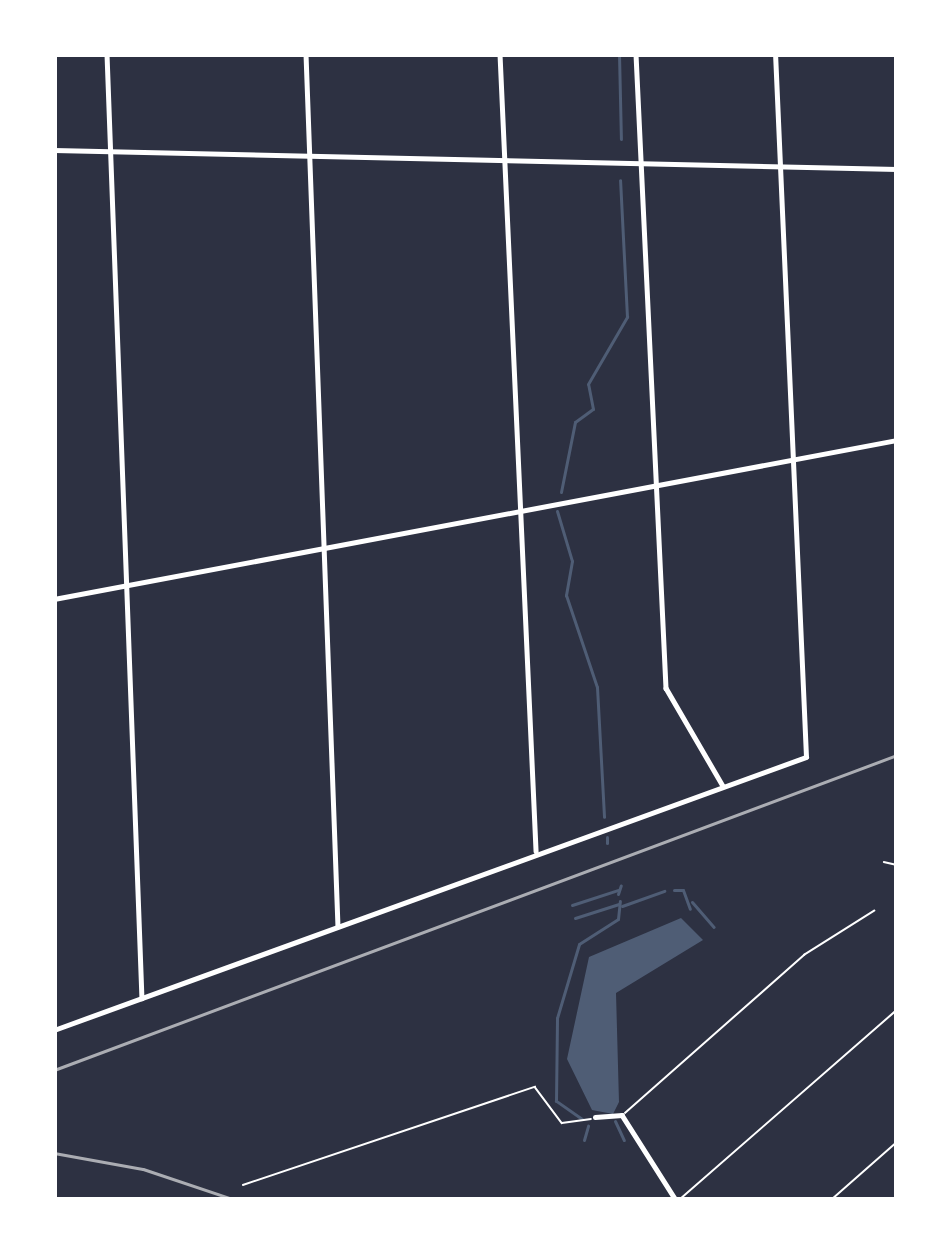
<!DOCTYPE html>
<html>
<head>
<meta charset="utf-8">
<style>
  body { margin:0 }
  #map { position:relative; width:951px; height:1254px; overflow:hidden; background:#2d3142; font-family:"Noto Sans",sans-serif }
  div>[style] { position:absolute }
  .water>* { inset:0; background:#4f5d75 }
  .stream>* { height:3px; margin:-1.5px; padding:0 1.5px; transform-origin:1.5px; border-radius:1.5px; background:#4f5d75 }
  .path>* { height:1.5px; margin:-0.75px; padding:0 0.75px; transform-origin:0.75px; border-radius:0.75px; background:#fff }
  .service>* { height:1.5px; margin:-0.75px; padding:0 0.75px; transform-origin:0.75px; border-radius:0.75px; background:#fff }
  .minor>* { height:4.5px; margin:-2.25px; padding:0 2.25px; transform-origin:2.25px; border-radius:2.25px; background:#fff }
  .rail>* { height:3px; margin:-1.5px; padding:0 1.5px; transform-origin:1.5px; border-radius:1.5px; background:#abadb3 }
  span { translate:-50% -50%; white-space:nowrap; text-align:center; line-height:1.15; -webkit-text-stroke:9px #fff; paint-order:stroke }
  .frame { position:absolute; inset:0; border:57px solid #fff; pointer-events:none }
</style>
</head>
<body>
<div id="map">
  <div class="water">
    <div style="clip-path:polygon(681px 918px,703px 940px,616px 993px,619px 1102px,613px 1114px,592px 1110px,567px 1059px,589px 957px)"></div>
  </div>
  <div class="stream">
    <div style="left:619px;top:54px;width:85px;rotate:88.7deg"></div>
    <div style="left:561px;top:492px;width:71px;rotate:-78.7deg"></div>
    <div style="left:575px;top:422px;width:22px;rotate:-36deg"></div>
    <div style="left:593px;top:409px;width:25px;rotate:-101deg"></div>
    <div style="left:588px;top:384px;width:78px;rotate:-59.8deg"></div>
    <div style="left:627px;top:317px;width:137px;rotate:-92.9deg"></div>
    <div style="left:557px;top:511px;width:52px;rotate:73.3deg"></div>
    <div style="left:572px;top:561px;width:35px;rotate:100deg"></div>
    <div style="left:566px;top:595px;width:97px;rotate:71.4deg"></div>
    <div style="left:597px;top:687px;width:130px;rotate:86.9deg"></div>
    <div style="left:607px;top:843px;width:6px;rotate:-90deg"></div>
    <div style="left:674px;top:890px;width:9px"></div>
    <div style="left:683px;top:890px;width:20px;rotate:70deg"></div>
    <div style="left:618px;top:894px;width:9px;rotate:-72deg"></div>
    <div style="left:692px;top:902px;width:33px;rotate:49deg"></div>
    <div style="left:572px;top:905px;width:48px;rotate:-18.1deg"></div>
    <div style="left:622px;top:906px;width:45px;rotate:-19.7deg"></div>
    <div style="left:575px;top:918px;width:46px;rotate:-17.7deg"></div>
    <div style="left:582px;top:1119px;width:32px;rotate:-145deg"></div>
    <div style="left:556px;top:1101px;width:83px;rotate:-89.3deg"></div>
    <div style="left:557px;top:1018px;width:77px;rotate:-73.4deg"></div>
    <div style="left:579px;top:944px;width:46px;rotate:-32.7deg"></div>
    <div style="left:618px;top:919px;width:18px;rotate:-84deg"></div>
    <div style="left:615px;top:1121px;width:21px;rotate:65deg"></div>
    <div style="left:584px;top:1140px;width:15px;rotate:-74deg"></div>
  </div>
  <div class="path">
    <div style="left:884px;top:862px;width:13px;rotate:13deg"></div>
  </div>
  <div class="service">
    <div style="left:625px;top:1113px;width:239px;rotate:-41.4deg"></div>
    <div style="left:804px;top:955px;width:83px;rotate:-32.2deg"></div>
    <div style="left:243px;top:1185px;width:308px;rotate:-18.6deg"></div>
    <div style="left:535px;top:1087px;width:45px;rotate:53.1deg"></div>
    <div style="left:562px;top:1123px;width:29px;rotate:-8deg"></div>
    <div style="left:679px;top:1200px;width:289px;rotate:-41.1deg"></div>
    <div style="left:831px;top:1200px;width:88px;rotate:-41.3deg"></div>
  </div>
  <div class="minor">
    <div style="left:107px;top:54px;width:945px;rotate:87.88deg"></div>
    <div style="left:306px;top:54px;width:873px;rotate:87.9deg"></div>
    <div style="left:500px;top:54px;width:798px;rotate:87.41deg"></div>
    <div style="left:636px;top:54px;width:635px;rotate:87.29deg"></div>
    <div style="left:666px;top:688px;width:113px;rotate:59.8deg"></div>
    <div style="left:54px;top:150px;width:843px;rotate:1.29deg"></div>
    <div style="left:54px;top:599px;width:858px;rotate:-10.68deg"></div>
    <div style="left:54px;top:1030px;width:800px;rotate:-19.95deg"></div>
    <div style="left:806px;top:757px;width:704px;rotate:-92.52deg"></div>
    <div style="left:595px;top:1117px;width:27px;rotate:-4deg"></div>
    <div style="left:622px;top:1115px;width:101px;rotate:57.6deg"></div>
  </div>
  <div class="rail">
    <div style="left:54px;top:1070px;width:900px;rotate:-20.49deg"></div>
    <div style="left:54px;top:1153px;width:90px;rotate:10.2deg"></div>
    <div style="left:143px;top:1169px;width:97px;rotate:18.6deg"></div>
  </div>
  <div class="frame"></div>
</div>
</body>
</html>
